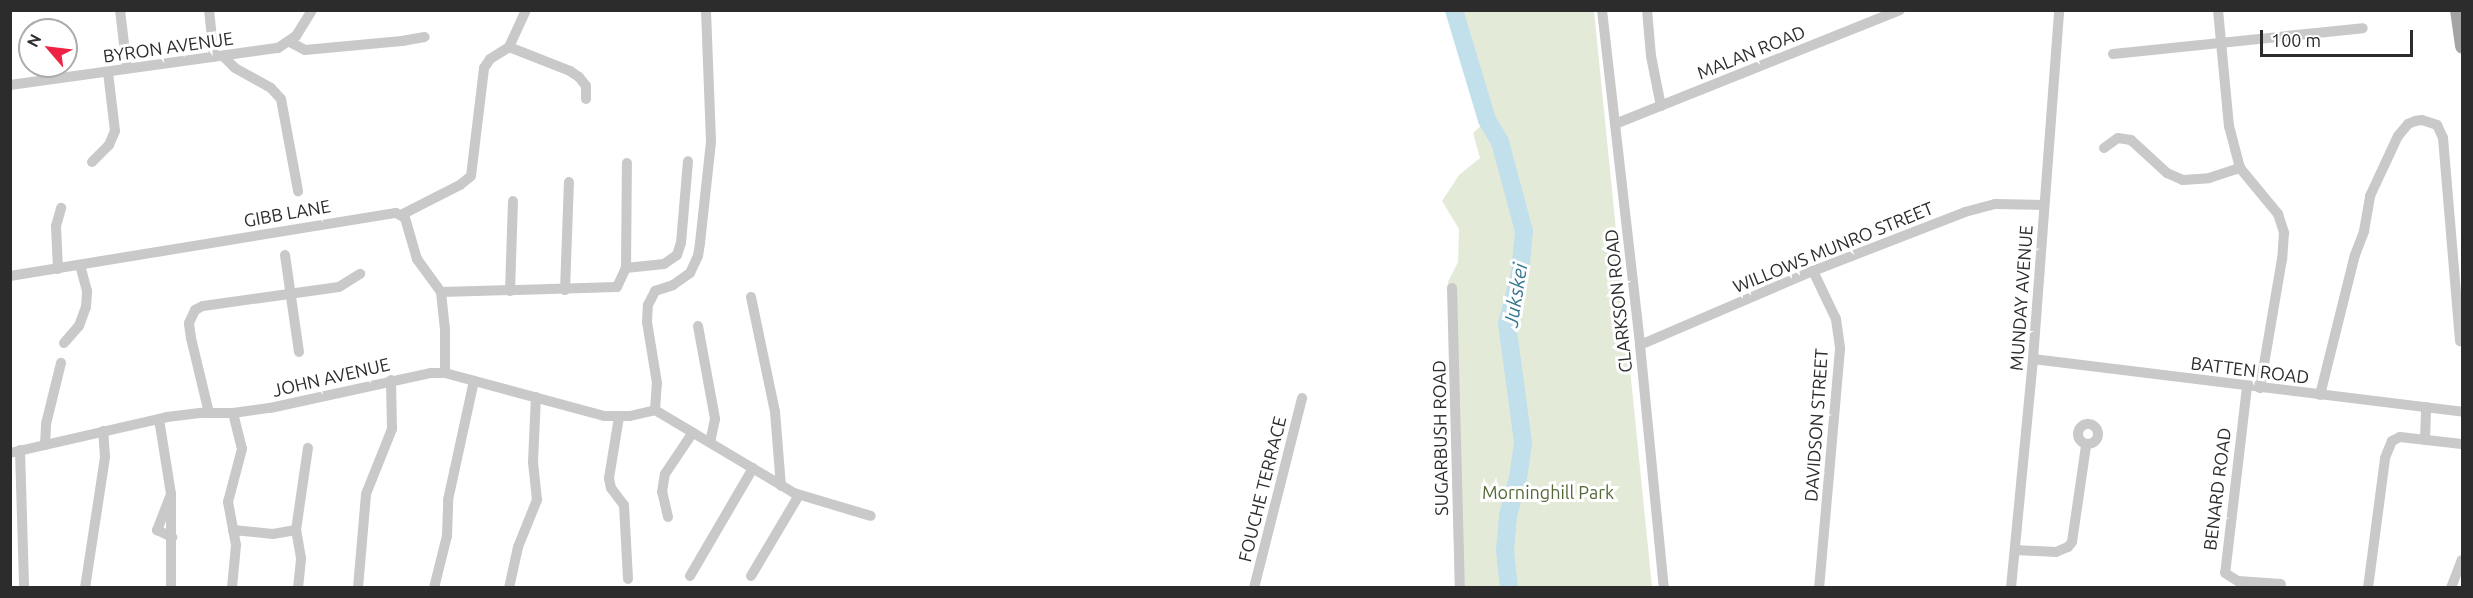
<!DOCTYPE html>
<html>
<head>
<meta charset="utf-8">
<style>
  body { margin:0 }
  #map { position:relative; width:2473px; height:598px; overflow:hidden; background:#fff; font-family:Ubuntu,sans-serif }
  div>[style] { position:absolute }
  .green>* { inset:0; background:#e3ebd8 }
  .river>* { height:18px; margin:-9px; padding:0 9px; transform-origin:9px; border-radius:9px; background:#c2dfec }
  .minor>* { height:10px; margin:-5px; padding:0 5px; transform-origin:5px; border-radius:5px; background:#c9c9c9 }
  .minor>.ring { margin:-5px; padding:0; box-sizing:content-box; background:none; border:10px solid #c9c9c9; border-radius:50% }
  .major>* { height:14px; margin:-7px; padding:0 7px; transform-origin:7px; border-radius:7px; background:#a4a4a4 }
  span { translate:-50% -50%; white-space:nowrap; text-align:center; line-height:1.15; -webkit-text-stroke:6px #fff; paint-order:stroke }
  .street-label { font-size:18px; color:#2c2c2c }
  .park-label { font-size:18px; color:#536937 }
  .water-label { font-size:20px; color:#367691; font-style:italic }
  .frame { position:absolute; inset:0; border:12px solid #2c2c2c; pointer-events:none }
  .north { position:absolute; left:18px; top:18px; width:60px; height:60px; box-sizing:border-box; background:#fff; border:2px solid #ababab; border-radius:50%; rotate:298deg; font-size:16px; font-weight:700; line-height:24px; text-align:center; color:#2c2c2c }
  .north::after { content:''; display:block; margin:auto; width:21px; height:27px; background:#ee2243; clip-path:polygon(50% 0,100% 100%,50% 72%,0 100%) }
  .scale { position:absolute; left:2260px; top:30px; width:153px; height:27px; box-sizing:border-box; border:3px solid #2c2c2c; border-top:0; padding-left:8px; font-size:18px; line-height:21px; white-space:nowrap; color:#2c2c2c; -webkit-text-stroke:4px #fff; paint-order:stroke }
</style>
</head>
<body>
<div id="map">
  <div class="green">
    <div style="clip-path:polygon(1454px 11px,1594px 11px,1652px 587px,1455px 587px,1448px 282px,1458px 262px,1459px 229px,1442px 201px,1459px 175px,1480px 158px,1473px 133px,1487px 120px)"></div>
  </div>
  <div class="river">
    <div style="left:1454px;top:10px;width:115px;rotate:73.3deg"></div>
    <div style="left:1487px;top:120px;width:26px;rotate:59deg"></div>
    <div style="left:1500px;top:142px;width:92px;rotate:74.9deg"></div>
    <div style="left:1524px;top:231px;width:42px;rotate:95.4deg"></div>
    <div style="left:1520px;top:273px;width:53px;rotate:104.3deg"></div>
    <div style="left:1507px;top:324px;width:120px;rotate:82.3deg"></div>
    <div style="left:1523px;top:443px;width:35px;rotate:98deg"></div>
    <div style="left:1518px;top:478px;width:39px;rotate:105deg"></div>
    <div style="left:1508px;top:516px;width:34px;rotate:95deg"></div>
    <div style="left:1505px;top:550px;width:38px;rotate:84deg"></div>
  </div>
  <div class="minor">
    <div style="left:120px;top:10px;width:59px;rotate:83.2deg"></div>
    <div style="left:209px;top:10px;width:47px;rotate:83.9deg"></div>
    <div style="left:1602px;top:10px;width:337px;rotate:83.5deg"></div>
    <div style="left:1640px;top:345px;width:244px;rotate:84.4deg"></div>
    <div style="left:1647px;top:10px;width:46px;rotate:85deg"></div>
    <div style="left:1651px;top:56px;width:51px;rotate:78.7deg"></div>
    <div style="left:2218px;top:10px;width:117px;rotate:84.6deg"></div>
    <div style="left:2229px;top:126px;width:43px;rotate:75.3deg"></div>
    <div style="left:2240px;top:168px;width:60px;rotate:50.4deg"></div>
    <div style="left:2278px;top:214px;width:20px;rotate:72deg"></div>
    <div style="left:2284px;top:233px;width:26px;rotate:94deg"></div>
    <div style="left:2282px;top:259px;width:131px;rotate:99.7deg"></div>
    <div style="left:290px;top:42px;width:17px;rotate:28deg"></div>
    <div style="left:305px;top:50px;width:97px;rotate:-5.3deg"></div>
    <div style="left:402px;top:41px;width:23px;rotate:-10deg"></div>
    <div style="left:509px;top:47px;width:41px;rotate:-65.3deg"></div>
    <div style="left:2113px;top:54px;width:251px;rotate:-5.9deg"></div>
    <div style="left:223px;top:56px;width:17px;rotate:45deg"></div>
    <div style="left:235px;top:68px;width:41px;rotate:29.1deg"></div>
    <div style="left:271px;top:88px;width:15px;rotate:48deg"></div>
    <div style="left:281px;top:99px;width:94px;rotate:79.5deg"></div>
    <div style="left:10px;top:85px;width:271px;rotate:-7.9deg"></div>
    <div style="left:278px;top:48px;width:22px;rotate:-34deg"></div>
    <div style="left:296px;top:36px;width:31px;rotate:-58deg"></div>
    <div style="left:1615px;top:124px;width:307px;rotate:-21.8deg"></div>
    <div style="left:2104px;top:148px;width:17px;rotate:-36deg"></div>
    <div style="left:2118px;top:138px;width:13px;rotate:9deg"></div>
    <div style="left:2131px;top:140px;width:49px;rotate:42.5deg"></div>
    <div style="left:2167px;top:173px;width:17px;rotate:24deg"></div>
    <div style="left:2183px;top:180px;width:26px;rotate:-4deg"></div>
    <div style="left:2209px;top:178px;width:33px;rotate:-18deg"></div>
    <div style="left:92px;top:162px;width:24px;rotate:-45deg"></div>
    <div style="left:109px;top:145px;width:15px;rotate:-67deg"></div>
    <div style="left:115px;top:131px;width:59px;rotate:-96.8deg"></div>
    <div style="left:401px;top:215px;width:66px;rotate:-27deg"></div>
    <div style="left:460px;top:185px;width:14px;rotate:-39deg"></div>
    <div style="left:471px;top:176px;width:109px;rotate:-83.1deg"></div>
    <div style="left:484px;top:68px;width:11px;rotate:-56deg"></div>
    <div style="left:490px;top:59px;width:22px;rotate:-32deg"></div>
    <div style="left:509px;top:47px;width:66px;rotate:21.5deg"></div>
    <div style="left:570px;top:71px;width:11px;rotate:34deg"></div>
    <div style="left:579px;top:77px;width:11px;rotate:52deg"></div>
    <div style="left:586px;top:86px;width:13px;rotate:90deg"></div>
    <div style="left:285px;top:255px;width:98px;rotate:81.8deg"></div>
    <div style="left:626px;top:268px;width:38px;rotate:-6deg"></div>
    <div style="left:664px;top:264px;width:16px;rotate:-35deg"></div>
    <div style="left:677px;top:255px;width:13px;rotate:-72deg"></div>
    <div style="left:681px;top:243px;width:82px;rotate:-85.1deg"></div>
    <div style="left:58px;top:269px;width:43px;rotate:-92.7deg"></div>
    <div style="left:56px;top:226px;width:19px;rotate:-74deg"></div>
    <div style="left:1813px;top:271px;width:53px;rotate:64.4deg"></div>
    <div style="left:1836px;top:319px;width:30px;rotate:82deg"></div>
    <div style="left:1840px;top:349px;width:240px;rotate:95deg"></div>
    <div style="left:10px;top:276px;width:391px;rotate:-9.3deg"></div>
    <div style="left:396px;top:213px;width:10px;rotate:29deg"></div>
    <div style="left:405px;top:218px;width:43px;rotate:73.7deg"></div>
    <div style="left:417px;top:259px;width:41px;rotate:54deg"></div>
    <div style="left:441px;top:292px;width:36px;rotate:84deg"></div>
    <div style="left:445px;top:328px;width:45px;rotate:90deg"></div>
    <div style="left:1452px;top:288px;width:300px;rotate:88.5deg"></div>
    <div style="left:565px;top:290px;width:108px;rotate:-87.9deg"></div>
    <div style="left:510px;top:291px;width:90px;rotate:-88.1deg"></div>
    <div style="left:441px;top:292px;width:176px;rotate:-1.6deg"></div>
    <div style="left:617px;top:287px;width:21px;rotate:-65deg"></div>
    <div style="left:626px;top:268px;width:105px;rotate:-89.5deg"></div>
    <div style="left:751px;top:297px;width:117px;rotate:78.2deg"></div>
    <div style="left:775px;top:412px;width:74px;rotate:85.4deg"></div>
    <div style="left:698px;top:326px;width:95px;rotate:79.6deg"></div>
    <div style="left:715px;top:419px;width:24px;rotate:102deg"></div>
    <div style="left:64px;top:343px;width:23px;rotate:-49deg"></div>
    <div style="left:79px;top:326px;width:20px;rotate:-70deg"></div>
    <div style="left:86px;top:307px;width:16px;rotate:-86deg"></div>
    <div style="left:87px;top:291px;width:27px;rotate:-105deg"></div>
    <div style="left:1640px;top:345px;width:188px;rotate:-23.2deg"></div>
    <div style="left:1813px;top:271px;width:163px;rotate:-21.2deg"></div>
    <div style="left:1965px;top:212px;width:31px;rotate:-15deg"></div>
    <div style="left:1995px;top:204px;width:49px;rotate:1.2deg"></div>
    <div style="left:2033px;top:359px;width:432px;rotate:7deg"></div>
    <div style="left:2247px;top:387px;width:187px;rotate:96.7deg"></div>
    <div style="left:2225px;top:573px;width:15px;rotate:32deg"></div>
    <div style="left:2238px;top:581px;width:43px;rotate:4deg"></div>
    <div style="left:2320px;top:395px;width:144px;rotate:-76deg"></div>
    <div style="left:2355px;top:255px;width:26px;rotate:-69deg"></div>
    <div style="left:2364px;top:231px;width:36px;rotate:-80deg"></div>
    <div style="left:2370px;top:196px;width:66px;rotate:-65deg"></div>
    <div style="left:2398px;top:136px;width:16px;rotate:-50deg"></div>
    <div style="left:2408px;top:124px;width:8px;rotate:-23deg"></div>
    <div style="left:2415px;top:121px;width:7px;rotate:-8deg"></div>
    <div style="left:2422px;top:120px;width:16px;rotate:18deg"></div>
    <div style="left:2437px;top:125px;width:14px;rotate:65deg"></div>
    <div style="left:2443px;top:138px;width:204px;rotate:85.2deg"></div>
    <div style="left:655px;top:410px;width:27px;rotate:-86deg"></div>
    <div style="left:657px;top:383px;width:62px;rotate:-99.3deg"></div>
    <div style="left:647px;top:322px;width:17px;rotate:-87deg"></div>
    <div style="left:648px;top:305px;width:16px;rotate:-63deg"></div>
    <div style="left:655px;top:291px;width:19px;rotate:-18deg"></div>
    <div style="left:673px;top:285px;width:21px;rotate:-35deg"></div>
    <div style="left:690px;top:273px;width:19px;rotate:-65deg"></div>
    <div style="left:698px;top:256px;width:13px;rotate:-81deg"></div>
    <div style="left:700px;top:243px;width:103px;rotate:-83.8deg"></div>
    <div style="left:711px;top:141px;width:131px;rotate:-92.2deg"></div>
    <div style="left:655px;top:410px;width:162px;rotate:30.8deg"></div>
    <div style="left:794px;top:493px;width:80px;rotate:16.6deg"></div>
    <div style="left:209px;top:413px;width:77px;rotate:-103.5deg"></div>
    <div style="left:191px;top:338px;width:15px;rotate:-98deg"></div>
    <div style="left:189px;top:323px;width:14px;rotate:-65deg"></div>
    <div style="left:195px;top:310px;width:9px;rotate:-27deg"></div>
    <div style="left:203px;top:306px;width:137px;rotate:-8deg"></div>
    <div style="left:339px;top:287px;width:25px;rotate:-32deg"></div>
    <div style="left:619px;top:417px;width:62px;rotate:99.3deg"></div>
    <div style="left:609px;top:478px;width:10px;rotate:79deg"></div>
    <div style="left:611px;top:488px;width:21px;rotate:53deg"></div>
    <div style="left:624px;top:505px;width:74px;rotate:86.9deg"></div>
    <div style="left:159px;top:419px;width:76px;rotate:80.9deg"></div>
    <div style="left:171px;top:494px;width:39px;rotate:111deg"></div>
    <div style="left:157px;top:530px;width:17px;rotate:25deg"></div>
    <div class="ring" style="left:2078px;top:424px;width:10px;height:10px"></div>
    <div style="left:2425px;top:440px;width:33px;rotate:-88deg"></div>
    <div style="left:45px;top:445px;width:21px;rotate:-87deg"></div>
    <div style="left:46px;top:424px;width:63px;rotate:-76.2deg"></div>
    <div style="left:20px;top:450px;width:138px;rotate:88.3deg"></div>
    <div style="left:10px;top:453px;width:161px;rotate:-12.9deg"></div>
    <div style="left:167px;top:417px;width:35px;rotate:-7deg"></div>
    <div style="left:202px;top:413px;width:31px"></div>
    <div style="left:233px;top:413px;width:37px;rotate:-8deg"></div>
    <div style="left:270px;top:408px;width:165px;rotate:-12.3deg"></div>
    <div style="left:431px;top:373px;width:14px"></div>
    <div style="left:445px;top:373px;width:165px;rotate:15.1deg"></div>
    <div style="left:604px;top:416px;width:26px"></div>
    <div style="left:630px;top:416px;width:26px;rotate:-13deg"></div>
    <div style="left:171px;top:494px;width:94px;rotate:90deg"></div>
    <div style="left:668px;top:517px;width:26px;rotate:-103deg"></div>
    <div style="left:662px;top:492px;width:18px;rotate:-81deg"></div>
    <div style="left:665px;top:474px;width:50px;rotate:-56.3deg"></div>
    <div style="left:233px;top:530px;width:40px;rotate:5.7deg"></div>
    <div style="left:273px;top:534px;width:23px;rotate:-10deg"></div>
    <div style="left:2015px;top:550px;width:41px;rotate:2.8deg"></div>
    <div style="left:2056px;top:552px;width:13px;rotate:-23deg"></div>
    <div style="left:2068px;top:547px;width:6px;rotate:-51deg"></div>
    <div style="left:2072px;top:542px;width:97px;rotate:-81.7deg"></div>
    <div style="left:690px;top:576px;width:125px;rotate:-59.7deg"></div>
    <div style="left:751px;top:576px;width:94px;rotate:-59.3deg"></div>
    <div style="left:85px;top:588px;width:133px;rotate:-81.3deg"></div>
    <div style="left:105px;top:457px;width:26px;rotate:-94deg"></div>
    <div style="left:232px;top:588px;width:43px;rotate:-84.7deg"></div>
    <div style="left:236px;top:545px;width:44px;rotate:-100.5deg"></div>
    <div style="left:228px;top:502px;width:55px;rotate:-75.2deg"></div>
    <div style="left:242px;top:449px;width:37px;rotate:-104deg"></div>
    <div style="left:298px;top:588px;width:30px;rotate:-84deg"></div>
    <div style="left:301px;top:558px;width:28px;rotate:-100deg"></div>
    <div style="left:296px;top:530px;width:83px;rotate:-81.7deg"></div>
    <div style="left:358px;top:588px;width:94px;rotate:-85.1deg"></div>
    <div style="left:366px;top:494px;width:70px;rotate:-68.2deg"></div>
    <div style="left:392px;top:429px;width:49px;rotate:-91.2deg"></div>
    <div style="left:434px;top:588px;width:54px;rotate:-76deg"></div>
    <div style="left:447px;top:536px;width:36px;rotate:-88deg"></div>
    <div style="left:448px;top:500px;width:122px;rotate:-77.7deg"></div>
    <div style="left:509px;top:588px;width:42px;rotate:-77.6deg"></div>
    <div style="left:518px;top:547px;width:51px;rotate:-68deg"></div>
    <div style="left:537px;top:500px;width:38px;rotate:-96deg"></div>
    <div style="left:533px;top:462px;width:65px;rotate:-87.4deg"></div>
    <div style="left:1254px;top:588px;width:196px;rotate:-75.8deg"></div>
    <div style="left:2011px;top:588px;width:230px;rotate:-84.5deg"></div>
    <div style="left:2033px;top:359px;width:350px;rotate:-85.7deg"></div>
    <div style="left:2368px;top:588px;width:131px;rotate:-82.5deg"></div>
    <div style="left:2385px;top:458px;width:18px;rotate:-68deg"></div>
    <div style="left:2392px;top:441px;width:9px;rotate:-27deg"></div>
    <div style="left:2400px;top:437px;width:62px;rotate:6.4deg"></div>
    <div style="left:2451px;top:588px;width:30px;rotate:-69deg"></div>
  </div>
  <div class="major">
    <div style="left:2457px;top:10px;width:37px;rotate:82deg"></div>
  </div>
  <div class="street-label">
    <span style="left:168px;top:47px;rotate:-8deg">BYRON AVENUE</span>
    <span style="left:1751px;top:52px;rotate:-22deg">MALAN ROAD</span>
    <span style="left:287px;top:213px;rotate:-10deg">GIBB LANE</span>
    <span style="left:1833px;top:247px;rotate:-22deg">WILLOWS MUNRO STREET</span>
    <span style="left:2021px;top:298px;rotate:-86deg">MUNDAY AVENUE</span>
    <span style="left:1618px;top:301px;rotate:-96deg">CLARKSON ROAD</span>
    <span style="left:2250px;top:370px;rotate:7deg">BATTEN ROAD</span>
    <span style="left:331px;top:377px;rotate:-13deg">JOHN AVENUE</span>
    <span style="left:1816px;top:425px;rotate:-86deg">DAVIDSON STREET</span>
    <span style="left:1440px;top:438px;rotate:-91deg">SUGARBUSH ROAD</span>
    <span style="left:1262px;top:489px;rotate:-76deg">FOUCHE TERRACE</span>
    <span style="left:2217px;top:489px;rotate:-83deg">BENARD ROAD</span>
  </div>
  <div class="park-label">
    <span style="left:1548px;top:492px">Morninghill Park</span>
  </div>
  <div class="water-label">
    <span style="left:1515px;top:295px;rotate:-81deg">Jukskei</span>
  </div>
  <div class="frame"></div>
  <div class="north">N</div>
  <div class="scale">100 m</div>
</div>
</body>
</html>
